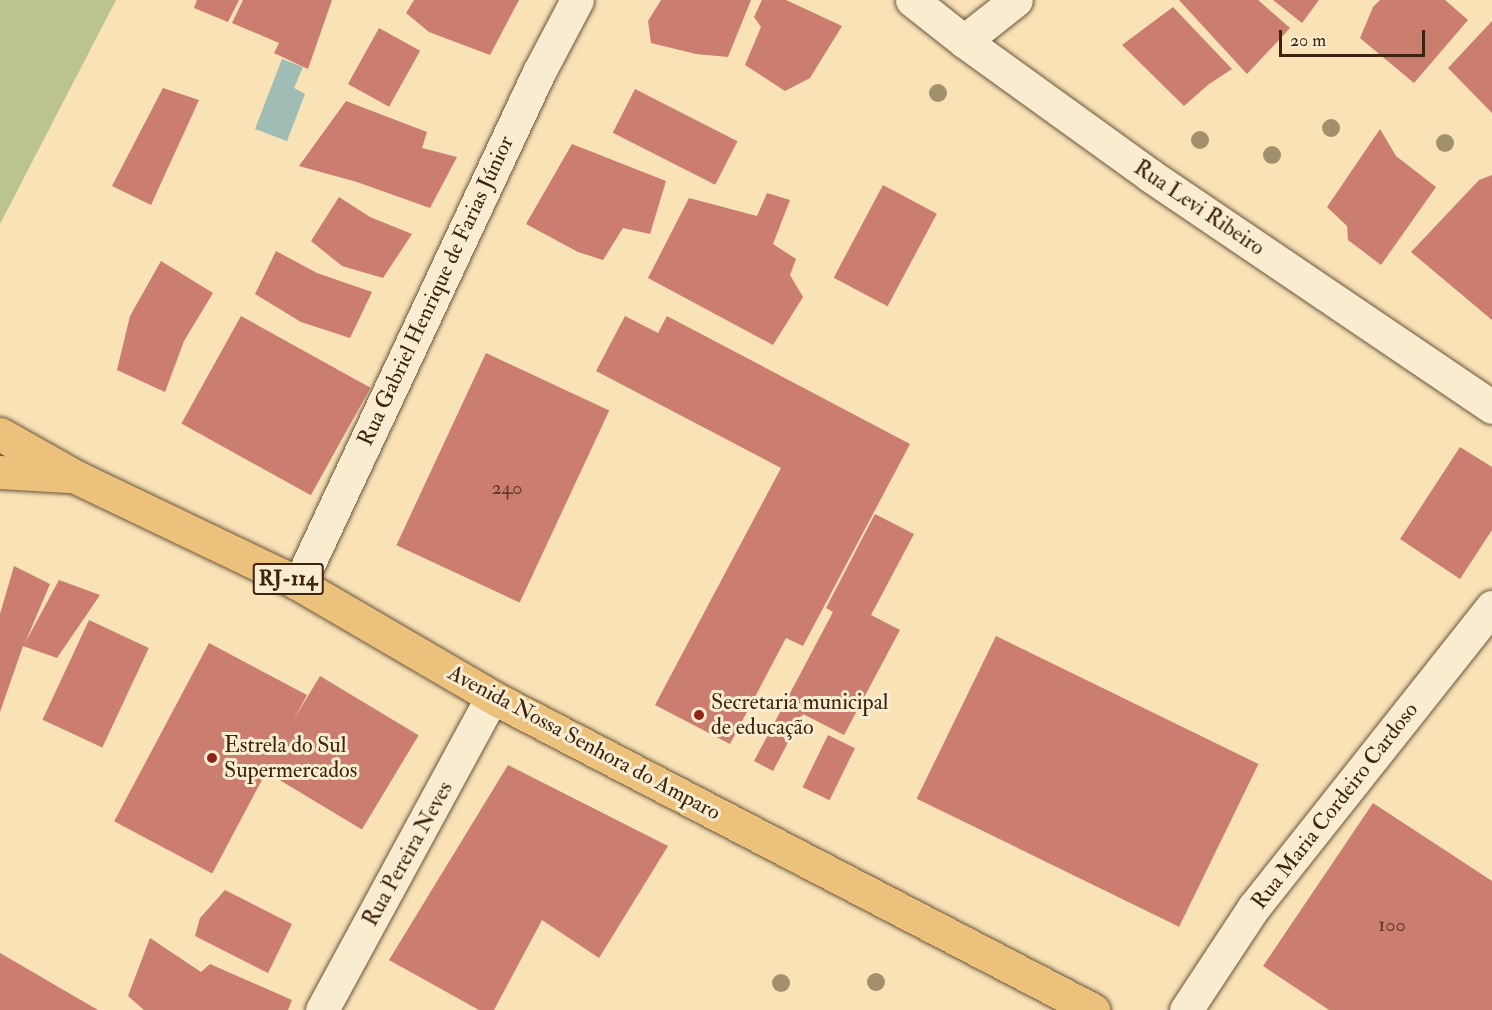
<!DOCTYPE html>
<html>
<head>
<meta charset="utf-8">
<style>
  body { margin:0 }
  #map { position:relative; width:1492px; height:1010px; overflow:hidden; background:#f8e2b6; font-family:"IM FELL Double Pica",serif }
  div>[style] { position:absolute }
  .green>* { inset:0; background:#bbc490 }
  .water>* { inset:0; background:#9fbdb4 }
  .building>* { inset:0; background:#cb7d70; transform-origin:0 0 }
  .roads { filter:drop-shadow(0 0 2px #6b543a) drop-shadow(0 0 2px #6b543a) }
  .minor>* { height:33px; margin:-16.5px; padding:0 16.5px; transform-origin:16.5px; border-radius:16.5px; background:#faecd0 }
  .primary>* { height:33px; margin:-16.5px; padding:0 16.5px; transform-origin:16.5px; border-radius:16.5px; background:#ecc17b }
  .trees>* { width:18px; height:18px; margin:-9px; border-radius:50%; background:#a2906d }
  .dots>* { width:16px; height:16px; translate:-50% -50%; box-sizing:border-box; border:3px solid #faecd0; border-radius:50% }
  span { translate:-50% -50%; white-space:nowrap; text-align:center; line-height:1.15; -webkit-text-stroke:6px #faecd0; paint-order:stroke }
  .number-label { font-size:20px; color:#603a29 }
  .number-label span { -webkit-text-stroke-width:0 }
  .shield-label span { padding:2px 4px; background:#faecd0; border:2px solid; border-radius:4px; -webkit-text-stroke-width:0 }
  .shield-label { font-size:21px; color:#3c2411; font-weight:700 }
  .street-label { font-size:22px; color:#3c2411 }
  .poi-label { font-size:22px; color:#3c2411 }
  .left { translate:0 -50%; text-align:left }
  .scale { position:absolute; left:1279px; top:30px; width:146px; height:27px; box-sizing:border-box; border:3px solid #3c2411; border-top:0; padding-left:8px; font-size:18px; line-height:21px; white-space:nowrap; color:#3c2411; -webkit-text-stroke:4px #faecd0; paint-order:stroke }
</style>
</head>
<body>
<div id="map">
  <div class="green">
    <div style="clip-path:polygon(0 0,116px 0,0 224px)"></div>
  </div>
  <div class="water">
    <div style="clip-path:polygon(282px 59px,303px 67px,294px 88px,305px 94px,287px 141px,255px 129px)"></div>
  </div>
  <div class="building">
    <div style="clip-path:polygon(197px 0,239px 0,228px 22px,194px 8px)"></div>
    <div style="clip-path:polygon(243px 0,332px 0,308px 69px,274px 53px,279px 43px,232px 23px)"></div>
    <div style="clip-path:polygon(414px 0,519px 0,490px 55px,429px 32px,406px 13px)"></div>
    <div style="clip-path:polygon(661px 0,751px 0,728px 57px,696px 54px,651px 43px,648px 21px)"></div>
    <div style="clip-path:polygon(762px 0,786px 0,842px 26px,810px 78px,785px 91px,745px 65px,761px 27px,754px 17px)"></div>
    <div style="clip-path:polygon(1179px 0,1258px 0,1290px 28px,1247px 74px)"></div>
    <div style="clip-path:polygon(1273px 0,1319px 0,1302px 23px)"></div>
    <div style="clip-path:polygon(1380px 0,1445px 0,1468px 20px,1414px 83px,1360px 38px,1373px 7px)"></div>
    <div style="clip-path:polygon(1173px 7px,1232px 69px,1209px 84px,1184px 106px,1122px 45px)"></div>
    <div style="clip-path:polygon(1492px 21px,1492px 113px,1448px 68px)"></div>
    <div style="left:379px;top:28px;width:47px;height:64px;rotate:29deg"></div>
    <div style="clip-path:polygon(163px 88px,199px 100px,151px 205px,112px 186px)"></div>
    <div style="left:635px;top:89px;width:115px;height:49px;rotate:27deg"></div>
    <div style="clip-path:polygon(346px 101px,427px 132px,422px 148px,457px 157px,430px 208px,357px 182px,299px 166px)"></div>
    <div style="clip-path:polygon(1380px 129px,1396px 156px,1436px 187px,1381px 265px,1348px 240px,1347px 226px,1327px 207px)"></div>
    <div style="clip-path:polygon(572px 144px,666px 181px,650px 234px,623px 228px,603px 260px,578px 252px,526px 224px)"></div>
    <div style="clip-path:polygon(1492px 175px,1492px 320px,1411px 252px,1479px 180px)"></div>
    <div style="left:883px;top:185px;width:61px;height:105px;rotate:28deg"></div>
    <div style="clip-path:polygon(767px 193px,790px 200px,773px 244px,796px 259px,790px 275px,803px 297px,773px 345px,648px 278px,689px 198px,757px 216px)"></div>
    <div style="clip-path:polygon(339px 197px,370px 217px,412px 234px,383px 278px,342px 266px,311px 241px)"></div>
    <div style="clip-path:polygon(276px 251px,317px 273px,372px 292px,350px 338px,301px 322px,255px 294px)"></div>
    <div style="clip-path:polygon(161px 261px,213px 293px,184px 341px,165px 392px,117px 370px,130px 316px)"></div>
    <div style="left:241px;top:316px;width:148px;height:123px;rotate:29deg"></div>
    <div style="clip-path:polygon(625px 316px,658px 333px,667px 316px,910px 444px,803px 646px,786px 638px,730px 744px,655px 705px,781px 468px,596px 371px)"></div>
    <div style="left:486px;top:353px;width:136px;height:212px;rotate:25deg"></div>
    <div style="clip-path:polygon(1460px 447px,1492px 467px,1492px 530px,1460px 579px,1400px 539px)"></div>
    <div style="clip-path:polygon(875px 514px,914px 534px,871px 615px,900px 630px,844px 735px,803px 714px,773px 771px,754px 761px,833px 612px,826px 608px)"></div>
    <div style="clip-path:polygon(14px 566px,50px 584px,25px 643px,59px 580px,100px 595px,57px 658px,23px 646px,0 712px,0 614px)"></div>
    <div style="left:89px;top:620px;width:66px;height:110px;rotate:25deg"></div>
    <div style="left:996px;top:636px;width:292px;height:181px;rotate:26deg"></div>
    <div style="left:209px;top:643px;width:111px;height:202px;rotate:28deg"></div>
    <div style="left:320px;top:676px;width:115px;height:110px;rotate:31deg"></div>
    <div style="left:828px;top:735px;width:30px;height:58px;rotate:26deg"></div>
    <div style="clip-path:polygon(508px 765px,668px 846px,599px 958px,542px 920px,494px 1010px,479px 1010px,389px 960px)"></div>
    <div style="clip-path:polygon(1373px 803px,1492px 881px,1492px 1010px,1329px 1010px,1263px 966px)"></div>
    <div style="clip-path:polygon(225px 890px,292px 924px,268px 973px,195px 936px,200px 918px)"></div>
    <div style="clip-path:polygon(150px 938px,201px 972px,210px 964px,292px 1000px,288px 1010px,144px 1010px,128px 996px)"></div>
    <div style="clip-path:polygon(0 953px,98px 1010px,0 1010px)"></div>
  </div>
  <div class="roads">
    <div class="minor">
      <div style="left:912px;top:0;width:66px;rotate:38.3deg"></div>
      <div style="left:964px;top:41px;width:231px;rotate:35.8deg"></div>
      <div style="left:1151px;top:176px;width:412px;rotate:34.1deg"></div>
      <div style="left:964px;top:41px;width:66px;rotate:-38.3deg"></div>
      <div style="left:299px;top:584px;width:565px;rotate:-64.89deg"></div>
      <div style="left:539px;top:72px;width:81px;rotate:-62.2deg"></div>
      <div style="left:322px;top:1010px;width:356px;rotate:-61.5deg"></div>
      <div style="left:1186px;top:1010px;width:123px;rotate:-56.6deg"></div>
      <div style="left:1254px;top:907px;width:383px;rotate:-51.6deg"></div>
    </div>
    <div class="primary">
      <div style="left:0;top:434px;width:87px;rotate:29.5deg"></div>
      <div style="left:76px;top:477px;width:247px;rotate:25.6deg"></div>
      <div style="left:299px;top:584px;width:224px;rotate:30.3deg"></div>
      <div style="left:492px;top:697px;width:678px;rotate:27.51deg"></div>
      <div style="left:0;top:472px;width:68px;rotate:3.4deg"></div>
    </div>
  </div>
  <div class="trees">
    <div style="left:938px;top:93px"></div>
    <div style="left:1331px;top:128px"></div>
    <div style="left:1200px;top:140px"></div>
    <div style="left:1445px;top:143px"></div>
    <div style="left:1272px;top:155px"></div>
    <div style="left:876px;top:982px"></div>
    <div style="left:781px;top:983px"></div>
  </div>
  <div class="dots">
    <div style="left:699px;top:715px;background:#8f2418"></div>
    <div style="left:212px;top:758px;background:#8f2418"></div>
  </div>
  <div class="number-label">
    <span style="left:507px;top:487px">240</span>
    <span style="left:1392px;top:924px">100</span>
  </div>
  <div class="shield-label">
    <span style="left:288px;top:579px">RJ-114</span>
  </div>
  <div class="street-label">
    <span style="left:1199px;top:208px;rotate:34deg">Rua Levi Ribeiro</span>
    <span style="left:436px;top:291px;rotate:-65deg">Rua Gabriel Henrique de Farias Júnior</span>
    <span style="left:584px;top:743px;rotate:28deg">Avenida Nossa Senhora do Amparo</span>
    <span style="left:1335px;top:806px;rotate:-52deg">Rua Maria Cordeiro Cardoso</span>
    <span style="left:408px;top:854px;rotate:-61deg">Rua Pereira Neves</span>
  </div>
  <div class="poi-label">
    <span class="left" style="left:711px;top:715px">Secretaria municipal<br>de educação</span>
    <span class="left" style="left:224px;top:758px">Estrela do Sul<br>Supermercados</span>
  </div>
  <div class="scale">20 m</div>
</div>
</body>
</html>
